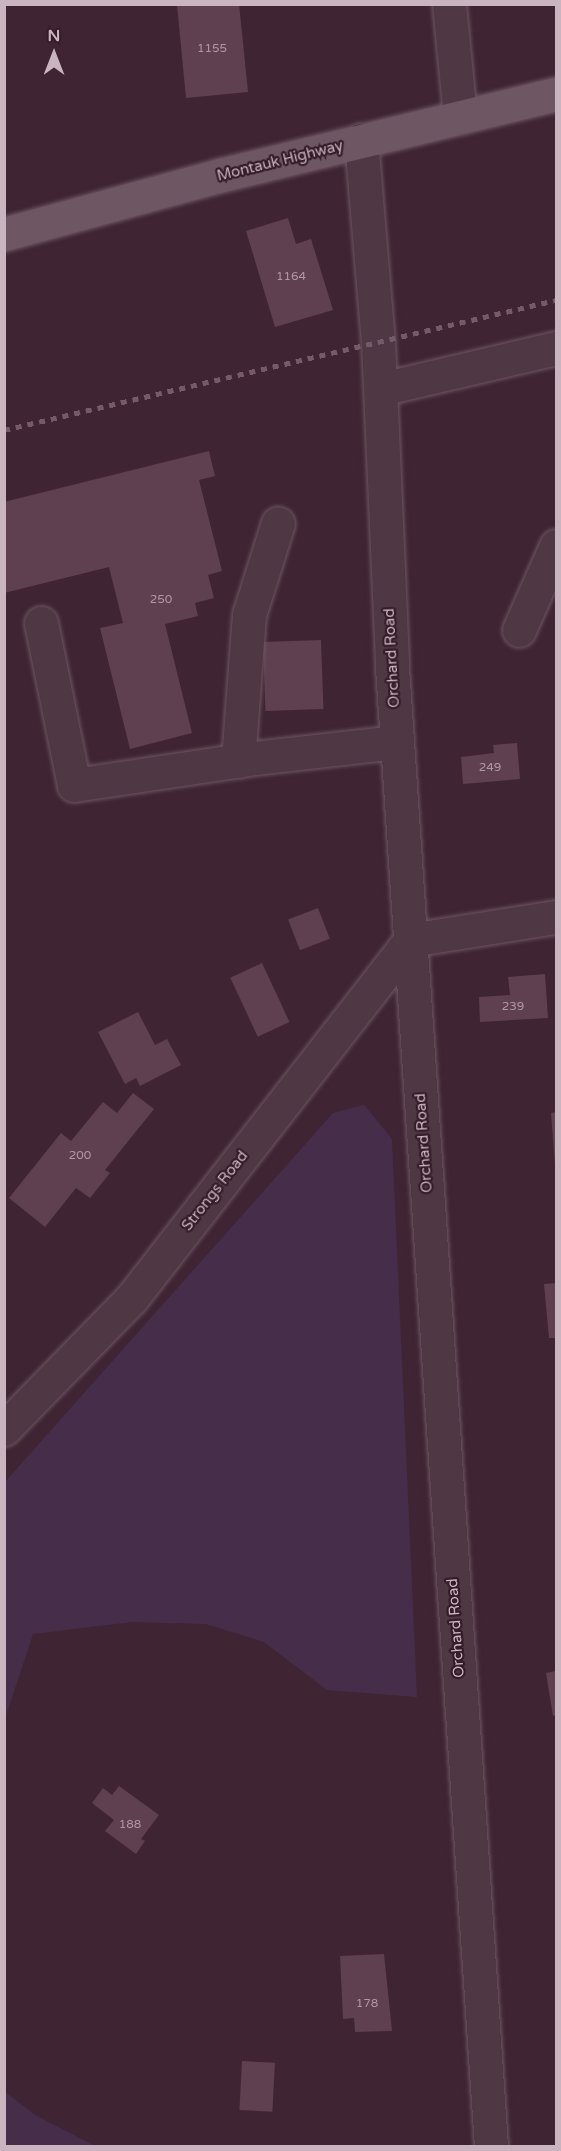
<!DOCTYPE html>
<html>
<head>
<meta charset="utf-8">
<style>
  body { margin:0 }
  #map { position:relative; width:561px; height:2151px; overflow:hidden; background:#3f2433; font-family:"Varela Round",sans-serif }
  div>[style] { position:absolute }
  .green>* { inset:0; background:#462e4b }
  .building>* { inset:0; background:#5f4050; transform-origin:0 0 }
  .roads { filter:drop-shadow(0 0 2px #6d5662) drop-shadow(0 0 2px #6d5662) }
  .minor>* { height:33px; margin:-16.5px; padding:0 16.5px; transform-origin:16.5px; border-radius:16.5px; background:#4f3844 }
  .major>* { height:33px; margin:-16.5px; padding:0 16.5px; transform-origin:16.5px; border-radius:16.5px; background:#6f5663 }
  .rail>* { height:4.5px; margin-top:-2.25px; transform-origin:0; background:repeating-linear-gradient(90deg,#765a69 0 6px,transparent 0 12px) }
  span { translate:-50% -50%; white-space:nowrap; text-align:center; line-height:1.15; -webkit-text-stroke:4.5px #341d29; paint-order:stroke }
  .number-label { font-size:12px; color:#af97a3 }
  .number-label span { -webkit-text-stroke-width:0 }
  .street-label { font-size:15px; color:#cab4bf }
  .frame { position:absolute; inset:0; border:6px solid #cab4bf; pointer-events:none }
  .north { position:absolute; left:24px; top:24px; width:60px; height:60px; -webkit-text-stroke:4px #341d29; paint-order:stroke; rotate:0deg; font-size:16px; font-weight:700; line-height:24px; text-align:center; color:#cab4bf }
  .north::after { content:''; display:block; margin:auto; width:21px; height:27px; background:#cab4bf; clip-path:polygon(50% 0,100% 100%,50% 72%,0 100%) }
</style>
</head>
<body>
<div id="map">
  <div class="green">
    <div style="clip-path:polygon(364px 1105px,392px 1139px,417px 1697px,327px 1690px,264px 1642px,206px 1624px,132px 1622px,33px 1634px,5px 1718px,5px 1482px,333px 1113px)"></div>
    <div style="clip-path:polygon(4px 2091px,35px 2115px,95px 2146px,5px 2146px)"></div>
  </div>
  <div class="building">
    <div style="clip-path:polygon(184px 4px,239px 4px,248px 92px,186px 98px,177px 5px)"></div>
    <div style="clip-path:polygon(288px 218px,296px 244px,311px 239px,333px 310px,275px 327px,246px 231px)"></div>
    <div style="clip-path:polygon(209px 451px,215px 476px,199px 480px,222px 571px,208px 575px,214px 598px,195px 603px,198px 616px,165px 624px,192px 733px,130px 749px,100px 628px,123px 623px,109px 567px,4px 593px,4px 502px)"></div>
    <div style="left:321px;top:640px;width:69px;height:58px;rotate:88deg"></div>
    <div style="clip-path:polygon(517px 743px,520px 779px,463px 784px,461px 757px,494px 753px,493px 745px)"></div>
    <div style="left:318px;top:908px;width:33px;height:32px;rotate:69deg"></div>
    <div style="left:262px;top:963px;width:65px;height:35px;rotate:65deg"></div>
    <div style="clip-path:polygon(545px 974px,548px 1018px,480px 1022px,479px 997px,510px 995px,508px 977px)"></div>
    <div style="clip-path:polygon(138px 1012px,155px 1045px,167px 1039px,181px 1065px,140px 1086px,136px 1078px,125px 1084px,98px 1032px)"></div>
    <div style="clip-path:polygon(133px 1093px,154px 1109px,105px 1170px,110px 1173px,90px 1198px,76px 1188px,45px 1227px,9px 1198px,61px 1133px,71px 1141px,103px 1102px,117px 1113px)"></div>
    <div style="clip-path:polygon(556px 1112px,556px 1164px,555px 1164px,551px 1113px)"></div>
    <div style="clip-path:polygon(556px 1283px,556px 1338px,549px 1338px,544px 1284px)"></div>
    <div style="clip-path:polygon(556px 1671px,556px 1715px,553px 1716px,546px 1673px)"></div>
    <div style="clip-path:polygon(119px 1786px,159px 1815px,141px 1839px,145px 1841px,136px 1854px,105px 1831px,114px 1820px,92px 1803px,103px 1788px,112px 1795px)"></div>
    <div style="clip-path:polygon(384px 1954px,392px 2031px,355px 2032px,354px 2018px,343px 2019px,340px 1956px)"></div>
    <div style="left:242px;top:2061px;width:33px;height:49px;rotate:3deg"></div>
  </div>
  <div class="roads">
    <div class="minor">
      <div style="left:449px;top:4px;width:114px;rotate:84.4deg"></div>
      <div style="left:361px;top:140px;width:202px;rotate:85.2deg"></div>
      <div style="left:378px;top:341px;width:326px;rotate:87.5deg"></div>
      <div style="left:392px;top:667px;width:1482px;rotate:86.17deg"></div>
      <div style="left:381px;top:389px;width:180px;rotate:-13.2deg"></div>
      <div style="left:41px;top:623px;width:165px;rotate:78.5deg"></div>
      <div style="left:74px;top:785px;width:182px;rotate:-8.5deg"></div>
      <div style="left:254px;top:758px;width:144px;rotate:-6.4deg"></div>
      <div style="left:519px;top:630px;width:92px;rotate:-66.2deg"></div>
      <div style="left:238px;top:761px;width:146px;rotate:-85.7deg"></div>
      <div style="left:249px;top:615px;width:96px;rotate:-72.5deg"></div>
      <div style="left:4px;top:1429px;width:182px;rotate:-45.7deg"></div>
      <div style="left:131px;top:1299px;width:455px;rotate:-52.1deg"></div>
      <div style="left:410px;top:940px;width:148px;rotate:-9deg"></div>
    </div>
    <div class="major">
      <div style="left:4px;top:234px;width:225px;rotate:-15.2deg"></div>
      <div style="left:221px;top:175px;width:345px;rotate:-13.6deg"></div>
    </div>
  </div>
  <div class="rail">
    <div style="left:4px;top:430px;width:567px;rotate:-13.25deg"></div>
  </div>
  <div class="number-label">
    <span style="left:212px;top:49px">1155</span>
    <span style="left:291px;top:277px">1164</span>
    <span style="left:161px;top:600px">250</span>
    <span style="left:490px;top:768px">249</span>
    <span style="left:513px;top:1007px">239</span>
    <span style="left:80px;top:1156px">200</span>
    <span style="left:130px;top:1825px">188</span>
    <span style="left:367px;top:2004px">178</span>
  </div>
  <div class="street-label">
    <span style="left:280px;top:161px;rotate:-14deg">Montauk Highway</span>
    <span style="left:392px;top:658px;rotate:-93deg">Orchard Road</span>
    <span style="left:424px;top:1143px;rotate:-94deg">Orchard Road</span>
    <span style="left:215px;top:1191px;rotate:-52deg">Strongs Road</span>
    <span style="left:456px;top:1628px;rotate:-94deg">Orchard Road</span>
  </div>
  <div class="frame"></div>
  <div class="north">N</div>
</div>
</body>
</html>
